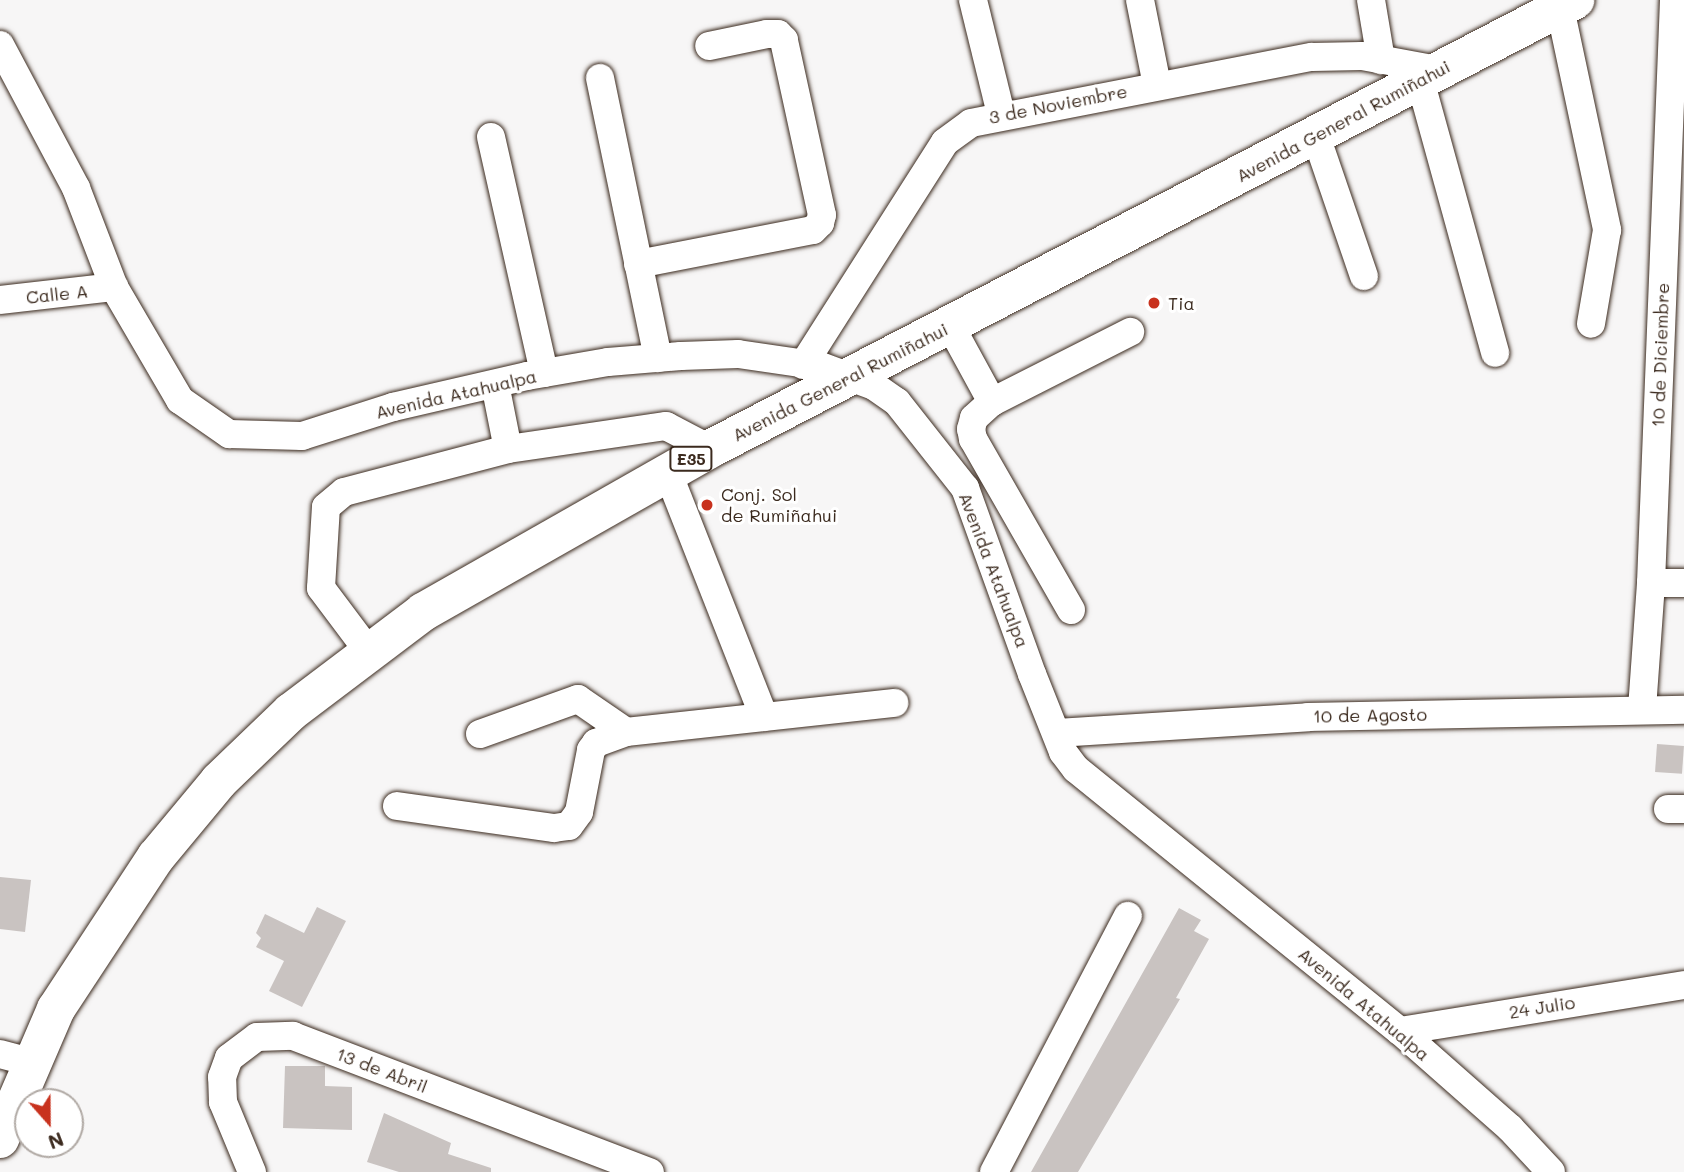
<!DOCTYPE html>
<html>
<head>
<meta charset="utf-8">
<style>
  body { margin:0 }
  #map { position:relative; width:1684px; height:1172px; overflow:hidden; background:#f7f6f6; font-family:Mali,sans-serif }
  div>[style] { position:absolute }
  .building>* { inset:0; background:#c9c3c1; transform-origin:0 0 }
  .roads { filter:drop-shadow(0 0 2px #3b2a1e) drop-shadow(0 0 2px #3b2a1e) }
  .minor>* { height:28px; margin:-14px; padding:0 14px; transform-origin:14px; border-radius:14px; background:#fff }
  .highway>* { height:38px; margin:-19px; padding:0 19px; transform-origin:19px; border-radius:19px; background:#fff }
  .dots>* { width:19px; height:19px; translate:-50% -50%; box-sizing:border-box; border:4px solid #fff; border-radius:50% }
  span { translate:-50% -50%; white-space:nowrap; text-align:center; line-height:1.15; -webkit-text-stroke:6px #fff; paint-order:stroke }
  .shield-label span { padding:2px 5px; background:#fff; border:2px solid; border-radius:5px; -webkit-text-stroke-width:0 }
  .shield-label { font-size:16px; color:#3b2a1e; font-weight:700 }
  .street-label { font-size:18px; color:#3b2a1e }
  .poi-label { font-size:18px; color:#3b2a1e }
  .left { translate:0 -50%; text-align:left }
  .north { position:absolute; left:14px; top:1088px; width:70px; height:70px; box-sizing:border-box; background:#fff; border:2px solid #b1aaa5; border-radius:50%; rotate:159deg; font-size:19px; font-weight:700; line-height:28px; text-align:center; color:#3b2a1e }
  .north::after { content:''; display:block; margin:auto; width:24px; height:32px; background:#c8321e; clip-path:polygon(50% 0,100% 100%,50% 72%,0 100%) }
</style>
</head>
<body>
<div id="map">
  <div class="building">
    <div style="left:1657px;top:744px;width:27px;height:28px;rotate:4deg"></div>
    <div style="clip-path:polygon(0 877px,31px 880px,25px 932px,0 929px)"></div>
    <div style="clip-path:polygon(317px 907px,346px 921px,302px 1007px,269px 991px,284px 961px,256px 947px,261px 938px,256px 933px,265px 914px,304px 933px)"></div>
    <div style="clip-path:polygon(1179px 908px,1201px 920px,1194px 931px,1209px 939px,1176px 998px,1180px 999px,1078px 1172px,1031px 1172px)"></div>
    <div style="clip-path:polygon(285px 1066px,325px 1066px,325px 1086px,352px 1087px,352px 1130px,283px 1128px)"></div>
    <div style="clip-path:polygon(384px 1113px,451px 1143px,448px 1154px,491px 1168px,491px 1172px,399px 1172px,367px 1162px)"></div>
  </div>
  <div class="roads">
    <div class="minor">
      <div style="left:973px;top:0;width:117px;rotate:76.2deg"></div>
      <div style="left:1140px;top:0;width:87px;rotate:78.7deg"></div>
      <div style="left:1371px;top:0;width:61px;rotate:80.5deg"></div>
      <div style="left:1560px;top:8px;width:227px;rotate:78deg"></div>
      <div style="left:1607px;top:230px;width:95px;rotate:99.7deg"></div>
      <div style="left:0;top:45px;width:162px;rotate:62deg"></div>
      <div style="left:76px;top:188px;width:106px;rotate:69deg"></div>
      <div style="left:114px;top:287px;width:131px;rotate:59.7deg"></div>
      <div style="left:180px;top:400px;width:60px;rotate:34.8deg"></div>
      <div style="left:229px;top:434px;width:73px;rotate:1.6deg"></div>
      <div style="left:302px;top:436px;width:96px;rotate:-17.7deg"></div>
      <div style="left:393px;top:407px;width:138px;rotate:-13deg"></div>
      <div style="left:527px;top:376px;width:82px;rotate:-9.8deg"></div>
      <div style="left:608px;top:362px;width:73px;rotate:-4.7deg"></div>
      <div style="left:681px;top:356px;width:57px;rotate:-2deg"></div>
      <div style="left:738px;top:354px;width:83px;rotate:8.3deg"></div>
      <div style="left:820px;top:366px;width:58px;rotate:20.3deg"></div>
      <div style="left:874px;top:386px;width:28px;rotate:35deg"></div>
      <div style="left:897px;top:402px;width:110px;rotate:51.7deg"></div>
      <div style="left:965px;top:488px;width:198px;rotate:70.2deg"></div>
      <div style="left:1032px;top:674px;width:84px;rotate:68.3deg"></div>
      <div style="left:1063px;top:752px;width:21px;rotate:53deg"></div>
      <div style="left:1076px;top:769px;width:417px;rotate:39deg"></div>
      <div style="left:1400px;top:1031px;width:147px;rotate:41.4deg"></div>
      <div style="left:1510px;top:1128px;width:60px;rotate:47deg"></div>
      <div style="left:600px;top:78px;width:286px;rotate:78.3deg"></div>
      <div style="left:1420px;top:80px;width:283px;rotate:74.6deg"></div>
      <div style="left:1316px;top:136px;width:148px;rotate:71.1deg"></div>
      <div style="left:491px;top:137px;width:242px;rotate:77.3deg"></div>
      <div style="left:638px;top:264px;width:178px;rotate:-11deg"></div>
      <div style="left:813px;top:230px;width:10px;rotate:-45deg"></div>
      <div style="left:820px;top:223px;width:8px;rotate:-76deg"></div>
      <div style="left:822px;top:215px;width:179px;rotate:-102.3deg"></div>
      <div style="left:784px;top:40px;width:8px;rotate:-135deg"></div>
      <div style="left:778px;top:34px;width:11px;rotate:180deg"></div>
      <div style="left:767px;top:34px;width:59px;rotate:168.3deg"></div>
      <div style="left:0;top:300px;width:115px;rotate:-6.5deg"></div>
      <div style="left:950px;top:325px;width:88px;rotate:61.4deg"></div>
      <div style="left:803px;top:365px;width:264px;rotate:-57.5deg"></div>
      <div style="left:945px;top:142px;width:32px;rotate:-36deg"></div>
      <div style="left:971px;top:123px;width:347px;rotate:-11deg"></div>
      <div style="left:1312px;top:57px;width:50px;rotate:-1.1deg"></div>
      <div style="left:1362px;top:56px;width:77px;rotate:10.4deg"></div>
      <div style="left:495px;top:384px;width:66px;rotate:78.7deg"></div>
      <div style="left:668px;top:473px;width:262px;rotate:68.5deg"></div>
      <div style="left:1651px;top:583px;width:33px"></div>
      <div style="left:1071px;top:610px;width:197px;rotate:-119.8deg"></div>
      <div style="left:973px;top:439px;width:10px;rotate:-101deg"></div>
      <div style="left:971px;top:429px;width:11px;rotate:-75deg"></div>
      <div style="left:974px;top:418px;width:24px;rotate:-42deg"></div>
      <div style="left:992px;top:402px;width:155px;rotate:-26.9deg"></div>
      <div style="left:369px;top:652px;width:80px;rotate:-126.9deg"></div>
      <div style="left:321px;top:588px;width:81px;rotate:-86.5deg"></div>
      <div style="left:326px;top:507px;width:23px;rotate:-40deg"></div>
      <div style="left:344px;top:492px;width:170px;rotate:-14.7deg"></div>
      <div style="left:508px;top:449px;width:160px;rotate:-8.3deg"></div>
      <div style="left:666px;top:426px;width:50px;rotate:27.6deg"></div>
      <div style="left:1642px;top:709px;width:126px;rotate:-85.9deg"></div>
      <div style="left:1651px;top:583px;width:583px;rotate:-87.74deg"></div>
      <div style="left:1057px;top:733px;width:252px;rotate:-3.6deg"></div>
      <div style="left:1308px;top:717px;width:376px;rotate:-1.1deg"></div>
      <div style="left:480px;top:734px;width:104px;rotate:-19.7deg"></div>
      <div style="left:578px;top:699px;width:58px;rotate:34.5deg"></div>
      <div style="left:397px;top:806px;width:159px;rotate:8deg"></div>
      <div style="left:554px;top:828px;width:15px;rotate:-8deg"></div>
      <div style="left:569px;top:826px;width:17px;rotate:-54deg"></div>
      <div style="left:579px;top:812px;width:63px;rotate:-79deg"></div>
      <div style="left:591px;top:750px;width:9px;rotate:-54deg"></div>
      <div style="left:596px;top:743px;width:32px;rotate:-20deg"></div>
      <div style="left:626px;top:732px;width:270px;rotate:-6.2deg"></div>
      <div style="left:1668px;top:809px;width:16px"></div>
      <div style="left:1400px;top:1031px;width:288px;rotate:-9.2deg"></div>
      <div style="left:0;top:1054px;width:35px;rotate:15deg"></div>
      <div style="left:252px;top:1172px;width:76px;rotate:-112.5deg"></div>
      <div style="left:223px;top:1102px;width:25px;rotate:-92deg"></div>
      <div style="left:222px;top:1077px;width:20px;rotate:-70deg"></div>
      <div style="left:229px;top:1058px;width:35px;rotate:-37deg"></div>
      <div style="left:257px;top:1037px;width:36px;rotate:-2deg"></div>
      <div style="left:293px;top:1036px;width:382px;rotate:20.9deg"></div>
      <div style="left:994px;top:1172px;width:289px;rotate:-62.4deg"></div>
    </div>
    <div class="highway">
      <div style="left:0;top:1139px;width:142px;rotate:-66.7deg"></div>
      <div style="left:56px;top:1009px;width:182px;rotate:-56.7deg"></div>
      <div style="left:156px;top:857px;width:99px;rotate:-50.3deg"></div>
      <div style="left:219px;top:781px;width:100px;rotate:-43.8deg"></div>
      <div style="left:291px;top:712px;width:166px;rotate:-37.1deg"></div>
      <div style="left:423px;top:612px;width:330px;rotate:-29.6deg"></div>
      <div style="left:710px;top:449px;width:975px;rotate:-27.43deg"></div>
    </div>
  </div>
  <div class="dots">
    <div style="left:1154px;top:303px;background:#c8321e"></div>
    <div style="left:707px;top:505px;background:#c8321e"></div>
  </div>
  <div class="shield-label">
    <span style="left:691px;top:459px">E35</span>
  </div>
  <div class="street-label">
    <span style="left:1058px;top:104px;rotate:-11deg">3 de Noviembre</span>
    <span style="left:1343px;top:121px;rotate:-28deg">Avenida General Rumiñahui</span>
    <span style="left:57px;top:294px;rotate:-6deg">Calle A</span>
    <span style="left:1660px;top:355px;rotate:-88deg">10 de Diciembre</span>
    <span style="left:840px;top:382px;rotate:-27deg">Avenida General Rumiñahui</span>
    <span style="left:456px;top:394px;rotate:-13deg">Avenida Atahualpa</span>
    <span style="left:994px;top:570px;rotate:69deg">Avenida Atahualpa</span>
    <span style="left:1370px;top:715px;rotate:-1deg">10 de Agosto</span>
    <span style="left:1364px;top:1004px;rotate:40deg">Avenida Atahualpa</span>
    <span style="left:1542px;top:1007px;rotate:-9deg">24 Julio</span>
    <span style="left:382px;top:1070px;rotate:21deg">13 de Abril</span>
  </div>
  <div class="poi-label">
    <span class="left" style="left:1168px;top:303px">Tia</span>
    <span class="left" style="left:721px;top:505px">Conj. Sol<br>de Rumiñahui</span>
  </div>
  <div class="north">N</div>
</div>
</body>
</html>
